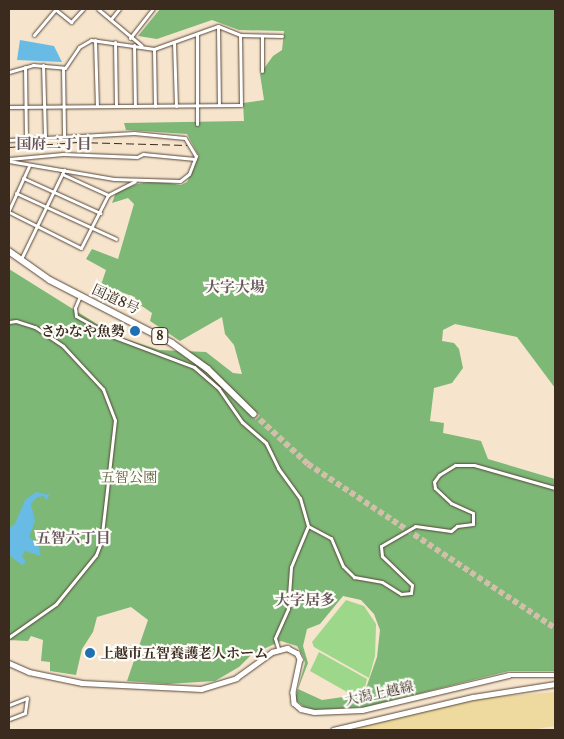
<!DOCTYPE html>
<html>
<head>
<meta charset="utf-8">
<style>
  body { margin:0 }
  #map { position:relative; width:564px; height:739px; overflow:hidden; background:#f6e4cc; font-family:"Libre Caslon Text","Noto Serif JP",serif }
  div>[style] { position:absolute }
  .green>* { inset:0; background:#9cd78a }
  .forest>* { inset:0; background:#7db876 }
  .sand>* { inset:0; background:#eeda9e }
  .water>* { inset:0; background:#68bbe4 }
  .highway-tunnel>* { height:5.5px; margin-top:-2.75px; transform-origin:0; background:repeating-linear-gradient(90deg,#d1bfa9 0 5.5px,transparent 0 8.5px) }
  .roads { filter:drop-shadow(0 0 1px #574638) drop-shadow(0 0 1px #574638) }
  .street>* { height:3px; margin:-1.5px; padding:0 1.5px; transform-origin:1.5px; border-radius:1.5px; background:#fff }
  .secondary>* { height:4.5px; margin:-2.25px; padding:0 2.25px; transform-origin:2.25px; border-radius:2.25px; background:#fff }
  .highway>* { height:5.5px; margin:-2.75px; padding:0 2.75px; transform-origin:2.75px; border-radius:2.75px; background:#fff }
  .rail>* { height:1px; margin-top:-0.5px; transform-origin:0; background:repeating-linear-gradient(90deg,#3b2a1e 0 8px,transparent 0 12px) }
  .dots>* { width:14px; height:14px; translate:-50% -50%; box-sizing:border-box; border:2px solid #fdfcf7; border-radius:50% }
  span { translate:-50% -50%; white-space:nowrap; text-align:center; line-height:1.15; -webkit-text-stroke:4.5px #fdfcf7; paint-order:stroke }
  .shield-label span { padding:1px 4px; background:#fdfcf7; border:1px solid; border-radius:4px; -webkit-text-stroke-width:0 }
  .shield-label { font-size:12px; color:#3b2a1e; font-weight:700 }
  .street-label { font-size:14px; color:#3b2a1e }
  .poi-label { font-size:14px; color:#3b2a1e; font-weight:700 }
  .right { translate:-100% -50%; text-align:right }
  .left { translate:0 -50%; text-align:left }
  .park-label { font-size:14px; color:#585e3e }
  .neighbourhood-label { font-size:15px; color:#69575e; font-weight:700 }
  .frame { position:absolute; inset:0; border:10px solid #3b2a1e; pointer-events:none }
</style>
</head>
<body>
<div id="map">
  <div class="green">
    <div style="clip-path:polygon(346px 600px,364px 606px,376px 624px,375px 656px,369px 678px,314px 647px,312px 642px)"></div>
    <div style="clip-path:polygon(319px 652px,367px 679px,364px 691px,347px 692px,310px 671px)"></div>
  </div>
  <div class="forest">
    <div style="clip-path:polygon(evenodd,160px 9px,555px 9px,555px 388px,517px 337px,455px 324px,443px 330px,442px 341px,454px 343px,459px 349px,463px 368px,452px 383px,434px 388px,430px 421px,444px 423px,443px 433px,481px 441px,488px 459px,555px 479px,555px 671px,509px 671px,365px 707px,315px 710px,304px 707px,295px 699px,305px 663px,303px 656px,297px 646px,281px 641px,251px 655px,239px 667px,215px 681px,167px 684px,127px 681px,148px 620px,131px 607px,97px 617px,93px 632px,82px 649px,76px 675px,50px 671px,50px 662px,41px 661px,43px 640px,31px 636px,28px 641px,9px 640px,9px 269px,116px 336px,159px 350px,206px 352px,233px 373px,242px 374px,234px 345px,225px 334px,222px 317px,180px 341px,150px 321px,152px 313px,136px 302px,135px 297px,101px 285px,106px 270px,86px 259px,92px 249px,118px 259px,134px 204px,128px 198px,112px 203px,116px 192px,137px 184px,156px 181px,181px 185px,187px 182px,199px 156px,187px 134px,126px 130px,124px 123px,244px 121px,243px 103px,264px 100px,260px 74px,273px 56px,282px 50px,284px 31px,239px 30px,212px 20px,157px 39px,138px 36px,160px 9px,343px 596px,361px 600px,374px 614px,380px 630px,377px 657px,364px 694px,322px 700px,298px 689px,308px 663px,303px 646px,307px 629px,320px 624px,343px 596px)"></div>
  </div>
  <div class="sand">
    <div style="clip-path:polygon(555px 692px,555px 726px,531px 730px,350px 730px,478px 698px)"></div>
  </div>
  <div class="water">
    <div style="clip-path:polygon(20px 40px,54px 46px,62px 62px,17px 60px)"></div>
    <div style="clip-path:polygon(36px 492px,50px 495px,46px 500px,44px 496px,37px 497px,31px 504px,35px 521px,29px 537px,38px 544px,41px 556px,25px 551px,22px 556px,26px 562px,22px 565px,9px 555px,9px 528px,15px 524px,25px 500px)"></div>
  </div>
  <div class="highway-tunnel">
    <div style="left:254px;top:414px;width:74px;rotate:42.8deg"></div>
    <div style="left:308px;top:464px;width:296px;rotate:33.6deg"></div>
  </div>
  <div class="roads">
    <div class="street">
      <div style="left:55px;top:9px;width:21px;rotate:39deg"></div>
      <div style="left:71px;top:22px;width:18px;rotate:-47deg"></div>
      <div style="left:98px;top:9px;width:57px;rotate:40.1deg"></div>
      <div style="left:111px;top:19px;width:13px;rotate:-51deg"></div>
      <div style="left:218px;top:26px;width:79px;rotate:89.3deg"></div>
      <div style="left:197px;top:34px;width:90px;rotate:90deg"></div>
      <div style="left:34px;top:35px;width:34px;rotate:-50deg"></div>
      <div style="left:262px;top:36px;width:35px;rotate:90deg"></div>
      <div style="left:130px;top:38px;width:37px;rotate:-52deg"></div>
      <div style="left:95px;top:40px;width:66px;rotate:88.3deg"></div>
      <div style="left:115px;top:42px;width:64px;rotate:89.1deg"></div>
      <div style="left:174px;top:42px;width:64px;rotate:88.2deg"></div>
      <div style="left:134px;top:45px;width:61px;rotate:89.1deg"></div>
      <div style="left:154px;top:49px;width:57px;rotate:89deg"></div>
      <div style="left:43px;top:65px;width:71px;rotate:88.4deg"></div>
      <div style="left:25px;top:67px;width:71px;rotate:89.2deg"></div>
      <div style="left:63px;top:68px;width:67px;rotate:89.1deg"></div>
      <div style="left:9px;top:72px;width:25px;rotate:-16deg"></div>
      <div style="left:33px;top:65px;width:32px;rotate:5deg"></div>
      <div style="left:65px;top:68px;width:25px;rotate:-56deg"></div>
      <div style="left:79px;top:47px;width:14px;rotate:-30deg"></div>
      <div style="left:91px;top:40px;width:64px;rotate:8.1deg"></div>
      <div style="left:154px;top:49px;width:68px;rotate:-19.8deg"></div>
      <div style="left:218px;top:26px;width:24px;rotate:22deg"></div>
      <div style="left:240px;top:35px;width:42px;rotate:1.4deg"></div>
      <div style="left:9px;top:107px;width:232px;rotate:-0.5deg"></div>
      <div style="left:241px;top:105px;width:70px;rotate:-90.8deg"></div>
      <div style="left:9px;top:140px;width:125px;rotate:-3.2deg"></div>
      <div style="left:134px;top:133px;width:51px;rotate:5.6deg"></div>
      <div style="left:185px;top:138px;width:21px;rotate:59deg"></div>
      <div style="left:196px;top:156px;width:19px;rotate:111deg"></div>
      <div style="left:189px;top:174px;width:11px;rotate:142deg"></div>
      <div style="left:180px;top:181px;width:66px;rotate:-178.3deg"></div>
      <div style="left:114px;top:179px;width:107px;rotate:-170.3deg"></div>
      <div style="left:9px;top:159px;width:54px;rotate:-5.3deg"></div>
      <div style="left:63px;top:154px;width:74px;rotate:2.3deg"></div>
      <div style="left:137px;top:157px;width:7px;rotate:-27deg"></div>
      <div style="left:143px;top:154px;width:52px;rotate:5.5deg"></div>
      <div style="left:62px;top:174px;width:51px;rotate:24.5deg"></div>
      <div style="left:23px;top:178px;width:85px;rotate:24.4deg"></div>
      <div style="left:16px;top:193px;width:110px;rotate:24.7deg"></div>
      <div style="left:9px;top:210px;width:48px;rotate:-65.6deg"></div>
      <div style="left:9px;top:212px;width:80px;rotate:26.6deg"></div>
      <div style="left:81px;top:248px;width:59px;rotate:-63deg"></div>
      <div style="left:108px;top:195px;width:30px;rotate:-27deg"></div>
      <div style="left:21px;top:259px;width:99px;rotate:-64.2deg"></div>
      <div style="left:80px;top:296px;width:13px;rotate:113deg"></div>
      <div style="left:75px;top:308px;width:8px;rotate:83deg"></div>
      <div style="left:76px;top:316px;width:41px;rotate:29.1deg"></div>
      <div style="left:112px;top:336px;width:88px;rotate:20.7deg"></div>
      <div style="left:194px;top:367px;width:33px;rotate:41deg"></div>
      <div style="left:219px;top:389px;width:40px;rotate:55.1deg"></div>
      <div style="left:242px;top:422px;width:32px;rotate:41deg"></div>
      <div style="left:266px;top:443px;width:28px;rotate:64deg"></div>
      <div style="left:278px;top:468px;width:37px;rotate:54deg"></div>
      <div style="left:300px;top:498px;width:29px;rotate:74deg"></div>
      <div style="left:308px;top:526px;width:26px;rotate:28deg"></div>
      <div style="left:331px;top:538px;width:30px;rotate:67deg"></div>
      <div style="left:343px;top:566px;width:16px;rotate:45deg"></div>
      <div style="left:354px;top:577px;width:28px;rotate:10deg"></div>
      <div style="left:382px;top:582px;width:22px;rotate:32deg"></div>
      <div style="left:401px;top:594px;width:10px;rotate:-6deg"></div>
      <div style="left:411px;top:593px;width:8px;rotate:-83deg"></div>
      <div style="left:412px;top:585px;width:42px;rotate:-136deg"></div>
      <div style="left:382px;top:556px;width:10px;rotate:-96deg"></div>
      <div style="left:381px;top:546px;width:39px;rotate:-30deg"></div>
      <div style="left:415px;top:526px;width:36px;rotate:8deg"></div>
      <div style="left:451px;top:531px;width:8px;rotate:-40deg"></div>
      <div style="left:457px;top:526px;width:16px;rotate:-7deg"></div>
      <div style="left:473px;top:524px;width:11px;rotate:-90deg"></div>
      <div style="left:473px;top:513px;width:24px;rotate:-156deg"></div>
      <div style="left:451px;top:503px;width:22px;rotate:-137deg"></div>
      <div style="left:435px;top:488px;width:6px;rotate:-99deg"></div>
      <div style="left:434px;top:482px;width:9px;rotate:-54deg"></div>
      <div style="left:439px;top:475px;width:19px;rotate:-32deg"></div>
      <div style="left:455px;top:465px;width:19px"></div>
      <div style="left:474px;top:465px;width:84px;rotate:15.9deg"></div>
      <div style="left:9px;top:322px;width:7px;rotate:-8deg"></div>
      <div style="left:16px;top:321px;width:20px;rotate:18deg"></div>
      <div style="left:35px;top:327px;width:34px;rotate:34deg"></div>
      <div style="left:63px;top:346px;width:59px;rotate:47.1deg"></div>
      <div style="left:103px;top:389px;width:33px;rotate:69deg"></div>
      <div style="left:115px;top:420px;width:123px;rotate:96.5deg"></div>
      <div style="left:101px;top:542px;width:14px;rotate:111deg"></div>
      <div style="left:96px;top:555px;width:63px;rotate:129.2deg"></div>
      <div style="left:56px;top:604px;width:57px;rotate:144.9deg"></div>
      <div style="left:278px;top:648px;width:10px;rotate:-107deg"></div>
      <div style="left:275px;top:638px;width:32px;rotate:-66deg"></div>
      <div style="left:288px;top:609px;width:42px;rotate:-85.9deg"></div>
      <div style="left:291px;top:567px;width:44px;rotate:-67.5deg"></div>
      <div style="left:9px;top:705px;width:19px;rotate:-21deg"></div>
      <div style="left:27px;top:698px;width:15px;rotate:98deg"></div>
      <div style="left:25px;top:713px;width:17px;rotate:159deg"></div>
    </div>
    <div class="secondary">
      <div style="left:9px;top:663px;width:22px;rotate:24deg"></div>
      <div style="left:29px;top:672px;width:54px;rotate:11.7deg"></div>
      <div style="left:82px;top:683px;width:119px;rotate:2.9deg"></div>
      <div style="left:201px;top:689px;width:37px;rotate:-17deg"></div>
      <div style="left:236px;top:678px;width:44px;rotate:-35.8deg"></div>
      <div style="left:272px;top:652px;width:16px;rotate:-15deg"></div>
      <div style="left:287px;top:648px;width:11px;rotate:27deg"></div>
      <div style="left:297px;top:653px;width:7px;rotate:63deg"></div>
      <div style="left:300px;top:659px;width:34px;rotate:102deg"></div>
      <div style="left:293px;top:692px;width:11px;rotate:85deg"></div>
      <div style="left:294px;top:703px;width:9px;rotate:41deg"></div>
      <div style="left:301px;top:709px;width:13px;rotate:13deg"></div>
      <div style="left:314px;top:712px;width:48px;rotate:-2.4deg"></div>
      <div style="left:362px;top:710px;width:151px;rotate:-13.4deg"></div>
      <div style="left:509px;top:675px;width:46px"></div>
      <div style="left:333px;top:730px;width:144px;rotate:-13.3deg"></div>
      <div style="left:473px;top:697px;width:83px;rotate:-9deg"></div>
    </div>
    <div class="highway">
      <div style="left:9px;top:251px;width:50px;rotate:35.3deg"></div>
      <div style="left:50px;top:280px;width:137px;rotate:27.3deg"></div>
      <div style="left:172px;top:343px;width:44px;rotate:35.8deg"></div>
      <div style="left:208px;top:369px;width:64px;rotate:44.4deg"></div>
    </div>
  </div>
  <div class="rail">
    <div style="left:9px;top:147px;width:69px;rotate:-4.1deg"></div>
    <div style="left:78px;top:142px;width:109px;rotate:1.6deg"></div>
  </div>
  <div class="dots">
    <div style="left:135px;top:331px;background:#1f6fb2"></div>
    <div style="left:90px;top:653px;background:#1f6fb2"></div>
  </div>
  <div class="shield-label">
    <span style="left:160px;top:336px">8</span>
  </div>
  <div class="street-label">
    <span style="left:116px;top:299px;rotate:25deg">国道8号</span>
    <span style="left:379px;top:693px;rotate:-12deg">大潟上越線</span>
  </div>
  <div class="poi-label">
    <span class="right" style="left:125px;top:331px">さかなや魚勢</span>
    <span class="left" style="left:100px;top:653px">上越市五智養護老人ホーム</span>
  </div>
  <div class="park-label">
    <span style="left:129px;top:477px">五智公園</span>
  </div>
  <div class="neighbourhood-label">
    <span style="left:54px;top:144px">国府二丁目</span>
    <span style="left:235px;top:287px">大字大場</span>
    <span style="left:73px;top:538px">五智六丁目</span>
    <span style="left:305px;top:600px">大字居多</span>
  </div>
  <div class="frame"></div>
</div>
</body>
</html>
